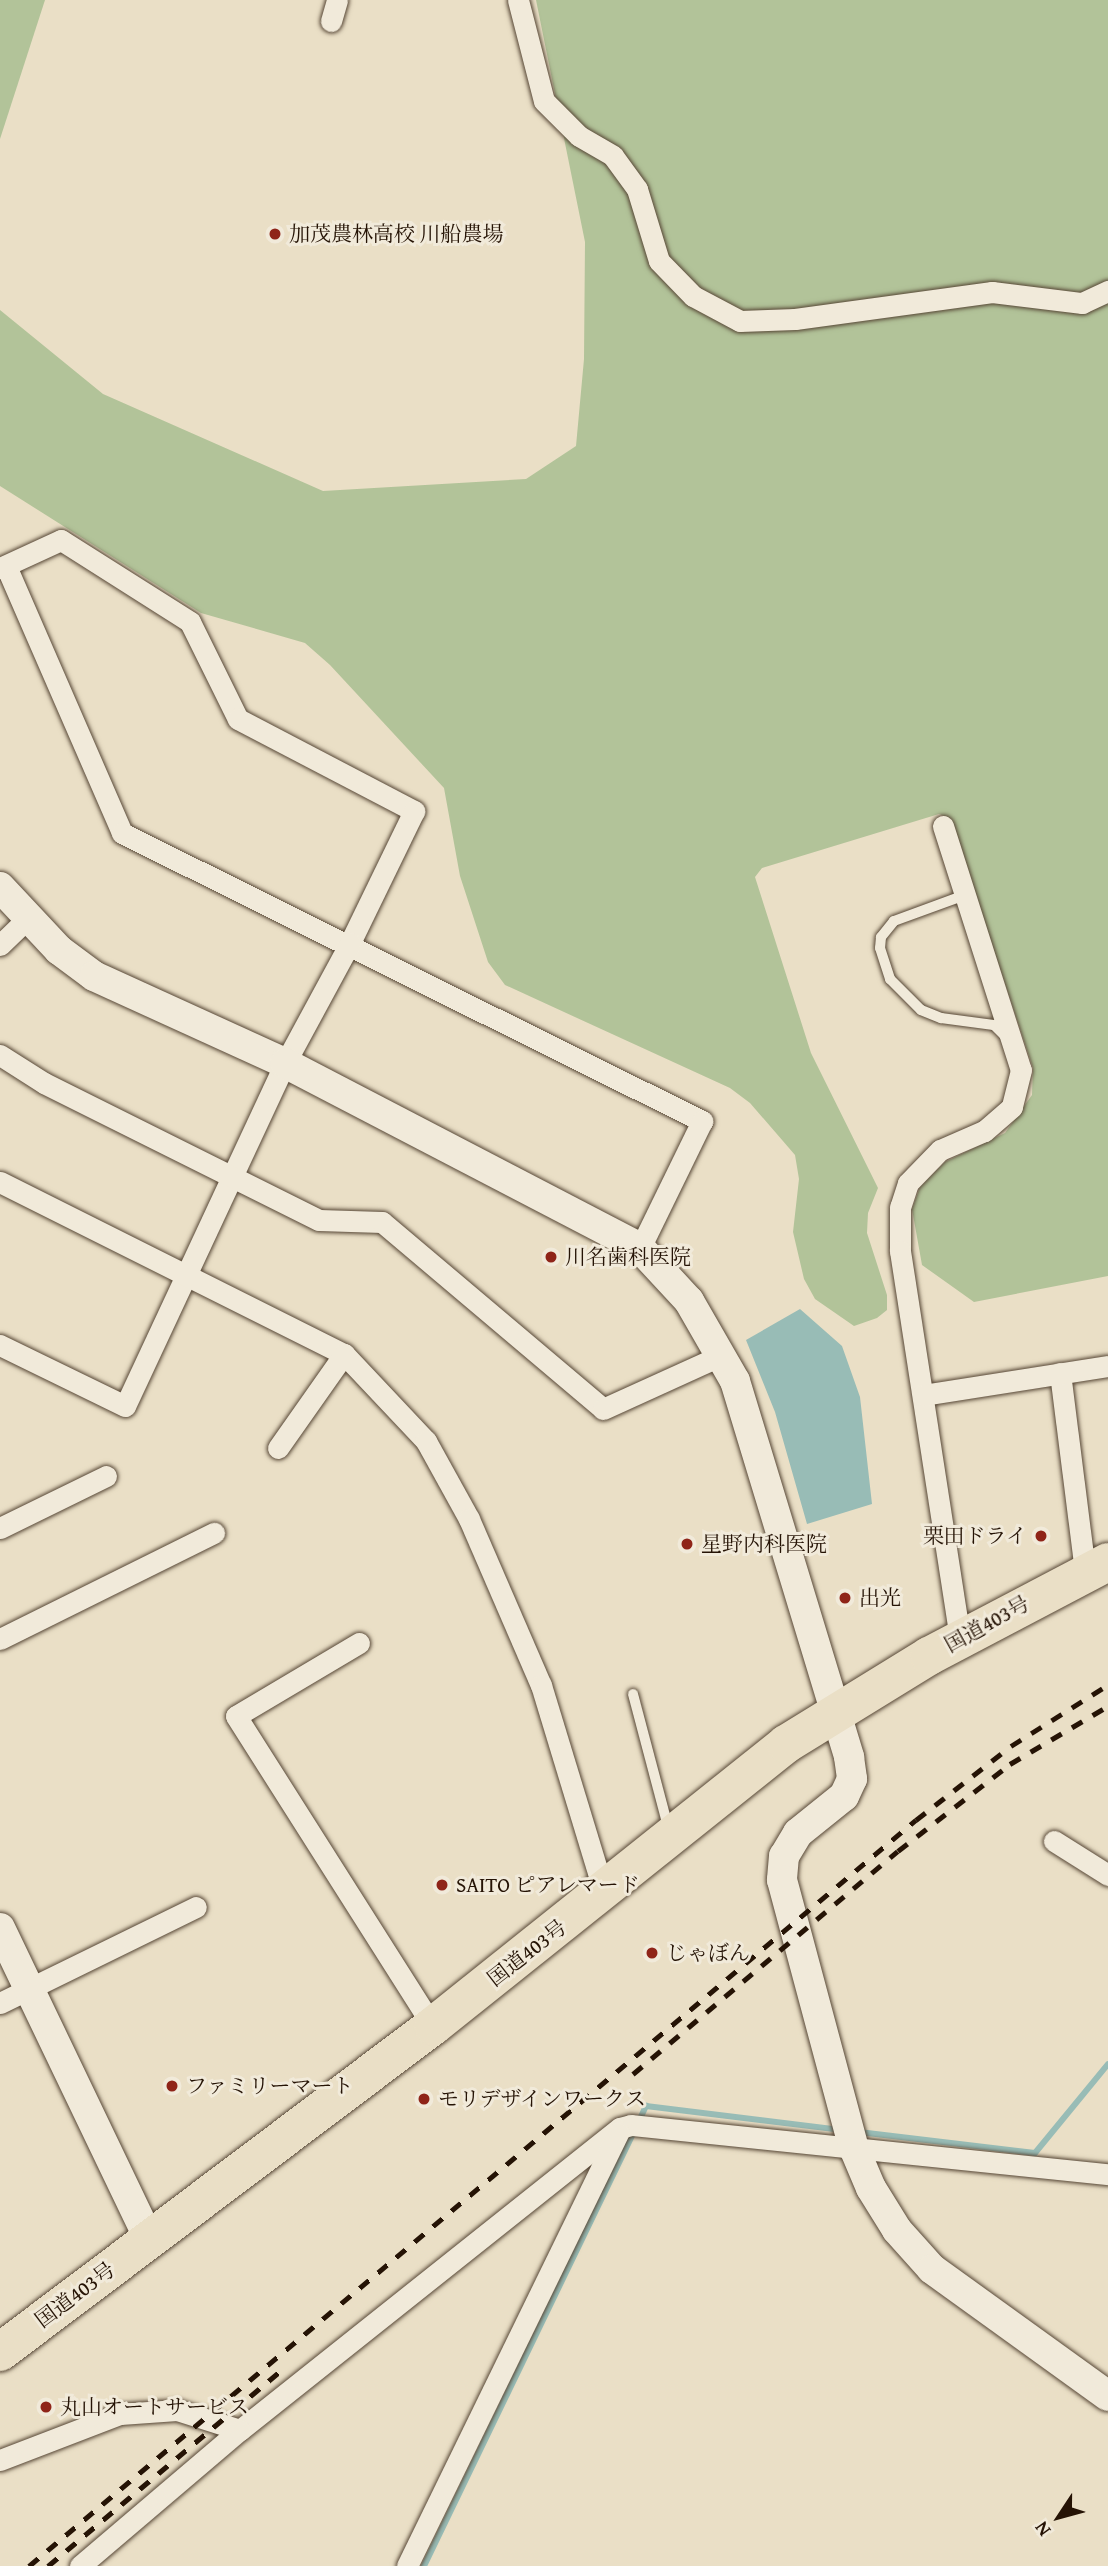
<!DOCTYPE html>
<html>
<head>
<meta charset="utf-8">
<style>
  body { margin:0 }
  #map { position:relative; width:1108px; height:2566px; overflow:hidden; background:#eadfc6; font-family:"Gentium Book Plus","Noto Serif JP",serif }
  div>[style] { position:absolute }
  .green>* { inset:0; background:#b2c399 }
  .water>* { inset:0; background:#98bcb6 }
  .stream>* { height:6px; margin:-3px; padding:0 3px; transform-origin:3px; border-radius:3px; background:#98bcb6 }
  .roads { filter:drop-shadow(0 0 2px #564635) drop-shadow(0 0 2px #564635) }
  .lane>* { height:10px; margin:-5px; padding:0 5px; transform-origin:5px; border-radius:5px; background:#f1eada }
  .street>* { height:21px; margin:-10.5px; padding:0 10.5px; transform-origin:10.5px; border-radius:10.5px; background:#f1eada }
  .secondary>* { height:30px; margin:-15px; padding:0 15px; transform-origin:15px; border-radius:15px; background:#f1eada }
  .highway>* { height:38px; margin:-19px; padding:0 19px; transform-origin:19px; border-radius:19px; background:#eadfc6 }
  .rail>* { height:5px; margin-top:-2.5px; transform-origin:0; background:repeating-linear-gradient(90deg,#251305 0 12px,transparent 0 24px) }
  .dots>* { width:19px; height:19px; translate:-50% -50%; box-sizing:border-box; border:4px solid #f1eada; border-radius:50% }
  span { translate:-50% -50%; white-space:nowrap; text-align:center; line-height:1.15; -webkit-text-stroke:6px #f1eada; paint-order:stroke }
  .poi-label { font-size:21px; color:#251305 }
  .left { translate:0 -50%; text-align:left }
  .right { translate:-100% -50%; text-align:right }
  .street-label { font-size:21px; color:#251305 }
  .north { position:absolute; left:1024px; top:2482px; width:70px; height:70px; -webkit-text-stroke:5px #f1eada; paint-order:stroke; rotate:234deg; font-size:19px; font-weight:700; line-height:28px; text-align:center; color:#251305 }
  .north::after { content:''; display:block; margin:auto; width:24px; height:32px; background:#251305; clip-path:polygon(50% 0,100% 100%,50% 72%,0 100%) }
</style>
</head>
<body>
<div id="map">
  <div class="green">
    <div style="clip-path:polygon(0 0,45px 0,0 139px)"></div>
    <div style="clip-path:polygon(536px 0,1108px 0,1108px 1276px,974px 1302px,922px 1265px,912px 1209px,920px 1187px,945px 1162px,1005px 1133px,1032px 1095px,1033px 1068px,950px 818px,939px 814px,762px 868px,755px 877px,811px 1053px,878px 1188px,868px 1213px,867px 1233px,887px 1295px,887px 1310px,877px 1318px,854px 1326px,815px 1299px,804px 1279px,793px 1232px,799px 1179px,795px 1155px,750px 1103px,730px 1088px,505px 985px,488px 962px,460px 876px,444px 788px,330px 665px,305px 643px,201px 613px,0 486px,0 310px,103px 394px,323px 491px,526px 479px,576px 446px,584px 359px,585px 242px)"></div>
  </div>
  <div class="water">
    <div style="clip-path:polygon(800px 1309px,842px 1346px,860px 1397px,872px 1504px,807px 1524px,775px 1412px,746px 1340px)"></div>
  </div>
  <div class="stream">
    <div style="left:639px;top:2121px;width:17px;rotate:-65deg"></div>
    <div style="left:646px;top:2106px;width:196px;rotate:7deg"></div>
    <div style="left:859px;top:2132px;width:177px;rotate:6.8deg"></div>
    <div style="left:1035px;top:2153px;width:115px;rotate:-50.6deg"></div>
    <div style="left:424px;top:2566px;width:483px;rotate:-64.2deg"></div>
  </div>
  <div class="roads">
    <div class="lane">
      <div style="left:965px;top:895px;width:76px;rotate:159.9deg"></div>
      <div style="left:894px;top:921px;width:21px;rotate:129deg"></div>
      <div style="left:881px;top:937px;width:11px;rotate:95deg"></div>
      <div style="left:880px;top:948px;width:33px;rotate:72deg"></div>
      <div style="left:890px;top:979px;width:44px;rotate:45deg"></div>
      <div style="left:921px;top:1010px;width:22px;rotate:22deg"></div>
      <div style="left:941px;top:1018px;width:53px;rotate:7.5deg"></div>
      <div style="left:994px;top:1025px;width:17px;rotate:45deg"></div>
      <div style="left:633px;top:1694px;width:141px;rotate:75.2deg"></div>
    </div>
    <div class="street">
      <div style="left:518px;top:0;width:104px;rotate:75.6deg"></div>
      <div style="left:544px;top:101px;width:49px;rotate:45deg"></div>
      <div style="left:579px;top:136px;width:39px;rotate:30deg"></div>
      <div style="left:613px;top:156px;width:41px;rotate:54deg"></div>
      <div style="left:637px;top:189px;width:75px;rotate:73deg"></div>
      <div style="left:659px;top:261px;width:49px;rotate:45.8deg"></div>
      <div style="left:693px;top:296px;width:53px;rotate:28deg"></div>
      <div style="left:740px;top:321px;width:55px;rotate:-2.1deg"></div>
      <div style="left:795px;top:319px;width:199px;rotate:-7.8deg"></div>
      <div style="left:992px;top:292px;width:91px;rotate:7deg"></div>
      <div style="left:1082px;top:303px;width:29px;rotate:-25deg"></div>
      <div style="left:331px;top:21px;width:22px;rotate:-74deg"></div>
      <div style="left:6px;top:566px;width:291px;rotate:66.5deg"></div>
      <div style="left:122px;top:833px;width:648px;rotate:26.41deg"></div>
      <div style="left:702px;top:1121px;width:141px;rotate:116deg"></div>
      <div style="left:0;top:568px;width:67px;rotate:-24.7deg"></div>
      <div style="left:61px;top:540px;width:153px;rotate:32.4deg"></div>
      <div style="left:190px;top:622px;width:108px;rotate:63.7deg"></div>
      <div style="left:238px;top:719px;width:199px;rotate:27.6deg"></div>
      <div style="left:414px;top:811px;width:147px;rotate:115.9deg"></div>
      <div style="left:350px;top:943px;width:136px;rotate:118.4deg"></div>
      <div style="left:285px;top:1063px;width:378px;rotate:115deg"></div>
      <div style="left:125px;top:1406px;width:139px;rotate:-154deg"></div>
      <div style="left:943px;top:826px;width:256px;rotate:72.3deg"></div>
      <div style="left:1021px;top:1070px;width:38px;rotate:104deg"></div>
      <div style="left:1012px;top:1107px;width:37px;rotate:139deg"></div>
      <div style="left:984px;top:1131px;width:48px;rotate:156.6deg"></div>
      <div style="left:940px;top:1150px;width:46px;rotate:134.1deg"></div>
      <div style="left:908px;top:1183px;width:25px;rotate:108deg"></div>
      <div style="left:900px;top:1207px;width:44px;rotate:90deg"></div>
      <div style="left:900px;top:1251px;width:393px;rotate:81.2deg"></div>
      <div style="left:0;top:945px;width:37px;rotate:-44deg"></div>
      <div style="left:0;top:1055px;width:52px;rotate:32.5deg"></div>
      <div style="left:44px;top:1083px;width:307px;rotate:26.5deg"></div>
      <div style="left:319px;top:1220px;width:63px;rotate:1.8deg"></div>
      <div style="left:382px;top:1222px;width:289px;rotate:40.2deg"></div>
      <div style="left:603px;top:1409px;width:131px;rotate:-24.4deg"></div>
      <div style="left:0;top:1182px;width:385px;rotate:26.6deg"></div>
      <div style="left:344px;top:1354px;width:120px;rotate:46.7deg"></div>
      <div style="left:426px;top:1441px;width:89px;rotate:61.1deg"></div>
      <div style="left:469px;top:1519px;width:181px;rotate:66.6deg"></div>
      <div style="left:541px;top:1685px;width:217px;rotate:73.1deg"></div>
      <div style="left:1060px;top:1373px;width:200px;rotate:82.8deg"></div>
      <div style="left:923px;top:1395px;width:187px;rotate:-8.9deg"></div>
      <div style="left:278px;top:1448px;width:115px;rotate:-54.9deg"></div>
      <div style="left:0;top:1528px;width:118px;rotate:-26.1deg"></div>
      <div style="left:0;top:1639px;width:239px;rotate:-26.4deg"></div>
      <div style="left:359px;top:1643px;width:143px;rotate:149.3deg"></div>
      <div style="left:236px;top:1716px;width:367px;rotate:57.6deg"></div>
      <div style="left:1054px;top:1841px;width:64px;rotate:32.2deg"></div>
      <div style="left:0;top:2003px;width:218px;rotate:-26.1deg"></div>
      <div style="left:0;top:2460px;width:129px;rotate:-21deg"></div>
      <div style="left:120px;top:2414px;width:57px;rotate:-4deg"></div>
      <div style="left:177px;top:2410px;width:66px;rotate:17.6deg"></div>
      <div style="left:240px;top:2430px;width:485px;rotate:-38.5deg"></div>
      <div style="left:620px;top:2128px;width:11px;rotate:-15deg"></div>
      <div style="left:631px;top:2125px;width:480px;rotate:5.9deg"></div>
      <div style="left:80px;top:2566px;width:210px;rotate:-40.4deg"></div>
      <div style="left:407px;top:2566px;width:482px;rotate:-64deg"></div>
    </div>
    <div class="secondary">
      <div style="left:0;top:887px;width:86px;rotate:46.9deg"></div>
      <div style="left:59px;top:950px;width:44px;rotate:36.6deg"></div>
      <div style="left:94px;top:976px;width:210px;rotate:24.5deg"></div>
      <div style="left:285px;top:1063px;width:400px;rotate:27.5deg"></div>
      <div style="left:640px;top:1248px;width:72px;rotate:47.2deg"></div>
      <div style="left:689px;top:1301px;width:92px;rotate:60.1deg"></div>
      <div style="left:735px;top:1381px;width:393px;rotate:73.1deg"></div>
      <div style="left:849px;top:1757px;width:22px;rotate:82deg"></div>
      <div style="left:852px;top:1779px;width:19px;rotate:115deg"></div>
      <div style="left:844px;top:1796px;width:59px;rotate:141.2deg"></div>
      <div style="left:798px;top:1833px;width:27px;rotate:121deg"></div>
      <div style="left:784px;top:1856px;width:24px;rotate:95deg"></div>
      <div style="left:782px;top:1880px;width:278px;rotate:75deg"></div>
      <div style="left:854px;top:2148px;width:43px;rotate:67deg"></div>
      <div style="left:871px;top:2188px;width:49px;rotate:58.2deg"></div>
      <div style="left:897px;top:2230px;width:52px;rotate:48.1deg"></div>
      <div style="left:932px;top:2269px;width:217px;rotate:35.8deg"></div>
      <div style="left:0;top:1928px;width:345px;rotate:64.4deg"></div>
    </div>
    <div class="highway">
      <div style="left:0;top:2352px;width:542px;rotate:-36.98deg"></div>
      <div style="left:433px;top:2026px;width:452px;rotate:-38.6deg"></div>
      <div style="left:786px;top:1744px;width:168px;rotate:-31.6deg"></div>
      <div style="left:929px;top:1656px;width:202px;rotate:-27.7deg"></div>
    </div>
  </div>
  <div class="rail">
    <div style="left:633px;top:2074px;width:346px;rotate:-40.1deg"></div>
    <div style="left:898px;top:1851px;width:142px;rotate:-37.8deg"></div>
    <div style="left:1010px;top:1764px;width:114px;rotate:-30.6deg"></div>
    <div style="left:29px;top:2566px;width:1159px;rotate:-40.07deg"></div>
    <div style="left:916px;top:1820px;width:120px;rotate:-37.9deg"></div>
    <div style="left:1011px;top:1746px;width:115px;rotate:-32.2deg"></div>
    <div style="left:48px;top:2566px;width:303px;rotate:-40deg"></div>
  </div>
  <div class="dots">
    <div style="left:275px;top:234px;background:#8f2418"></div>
    <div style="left:551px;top:1257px;background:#8f2418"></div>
    <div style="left:1041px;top:1536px;background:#8f2418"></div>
    <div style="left:687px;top:1544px;background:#8f2418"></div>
    <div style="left:845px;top:1598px;background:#8f2418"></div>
    <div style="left:442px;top:1885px;background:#8f2418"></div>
    <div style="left:652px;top:1953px;background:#8f2418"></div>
    <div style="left:172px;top:2086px;background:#8f2418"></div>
    <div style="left:424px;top:2099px;background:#8f2418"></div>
    <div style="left:46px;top:2407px;background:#8f2418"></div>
  </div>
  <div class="poi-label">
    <span class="left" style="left:289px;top:234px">加茂農林高校 川船農場</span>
    <span class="left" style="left:565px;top:1257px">川名歯科医院</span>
    <span class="right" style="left:1027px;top:1536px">栗田ドライ</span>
    <span class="left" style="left:701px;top:1544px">星野内科医院</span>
    <span class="left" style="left:859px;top:1598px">出光</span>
    <span class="left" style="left:456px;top:1885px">SAITO ピアレマード</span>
    <span class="left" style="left:666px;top:1953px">じゃぼん</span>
    <span class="left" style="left:186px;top:2086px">ファミリーマート</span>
    <span class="left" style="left:438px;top:2099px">モリデザインワークス</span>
    <span class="left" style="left:60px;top:2407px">丸山オートサービス</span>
  </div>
  <div class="street-label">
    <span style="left:987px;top:1624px;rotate:-29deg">国道403号</span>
    <span style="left:527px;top:1953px;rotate:-38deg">国道403号</span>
    <span style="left:75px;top:2295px;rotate:-37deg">国道403号</span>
  </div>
  <div class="north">N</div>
</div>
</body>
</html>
